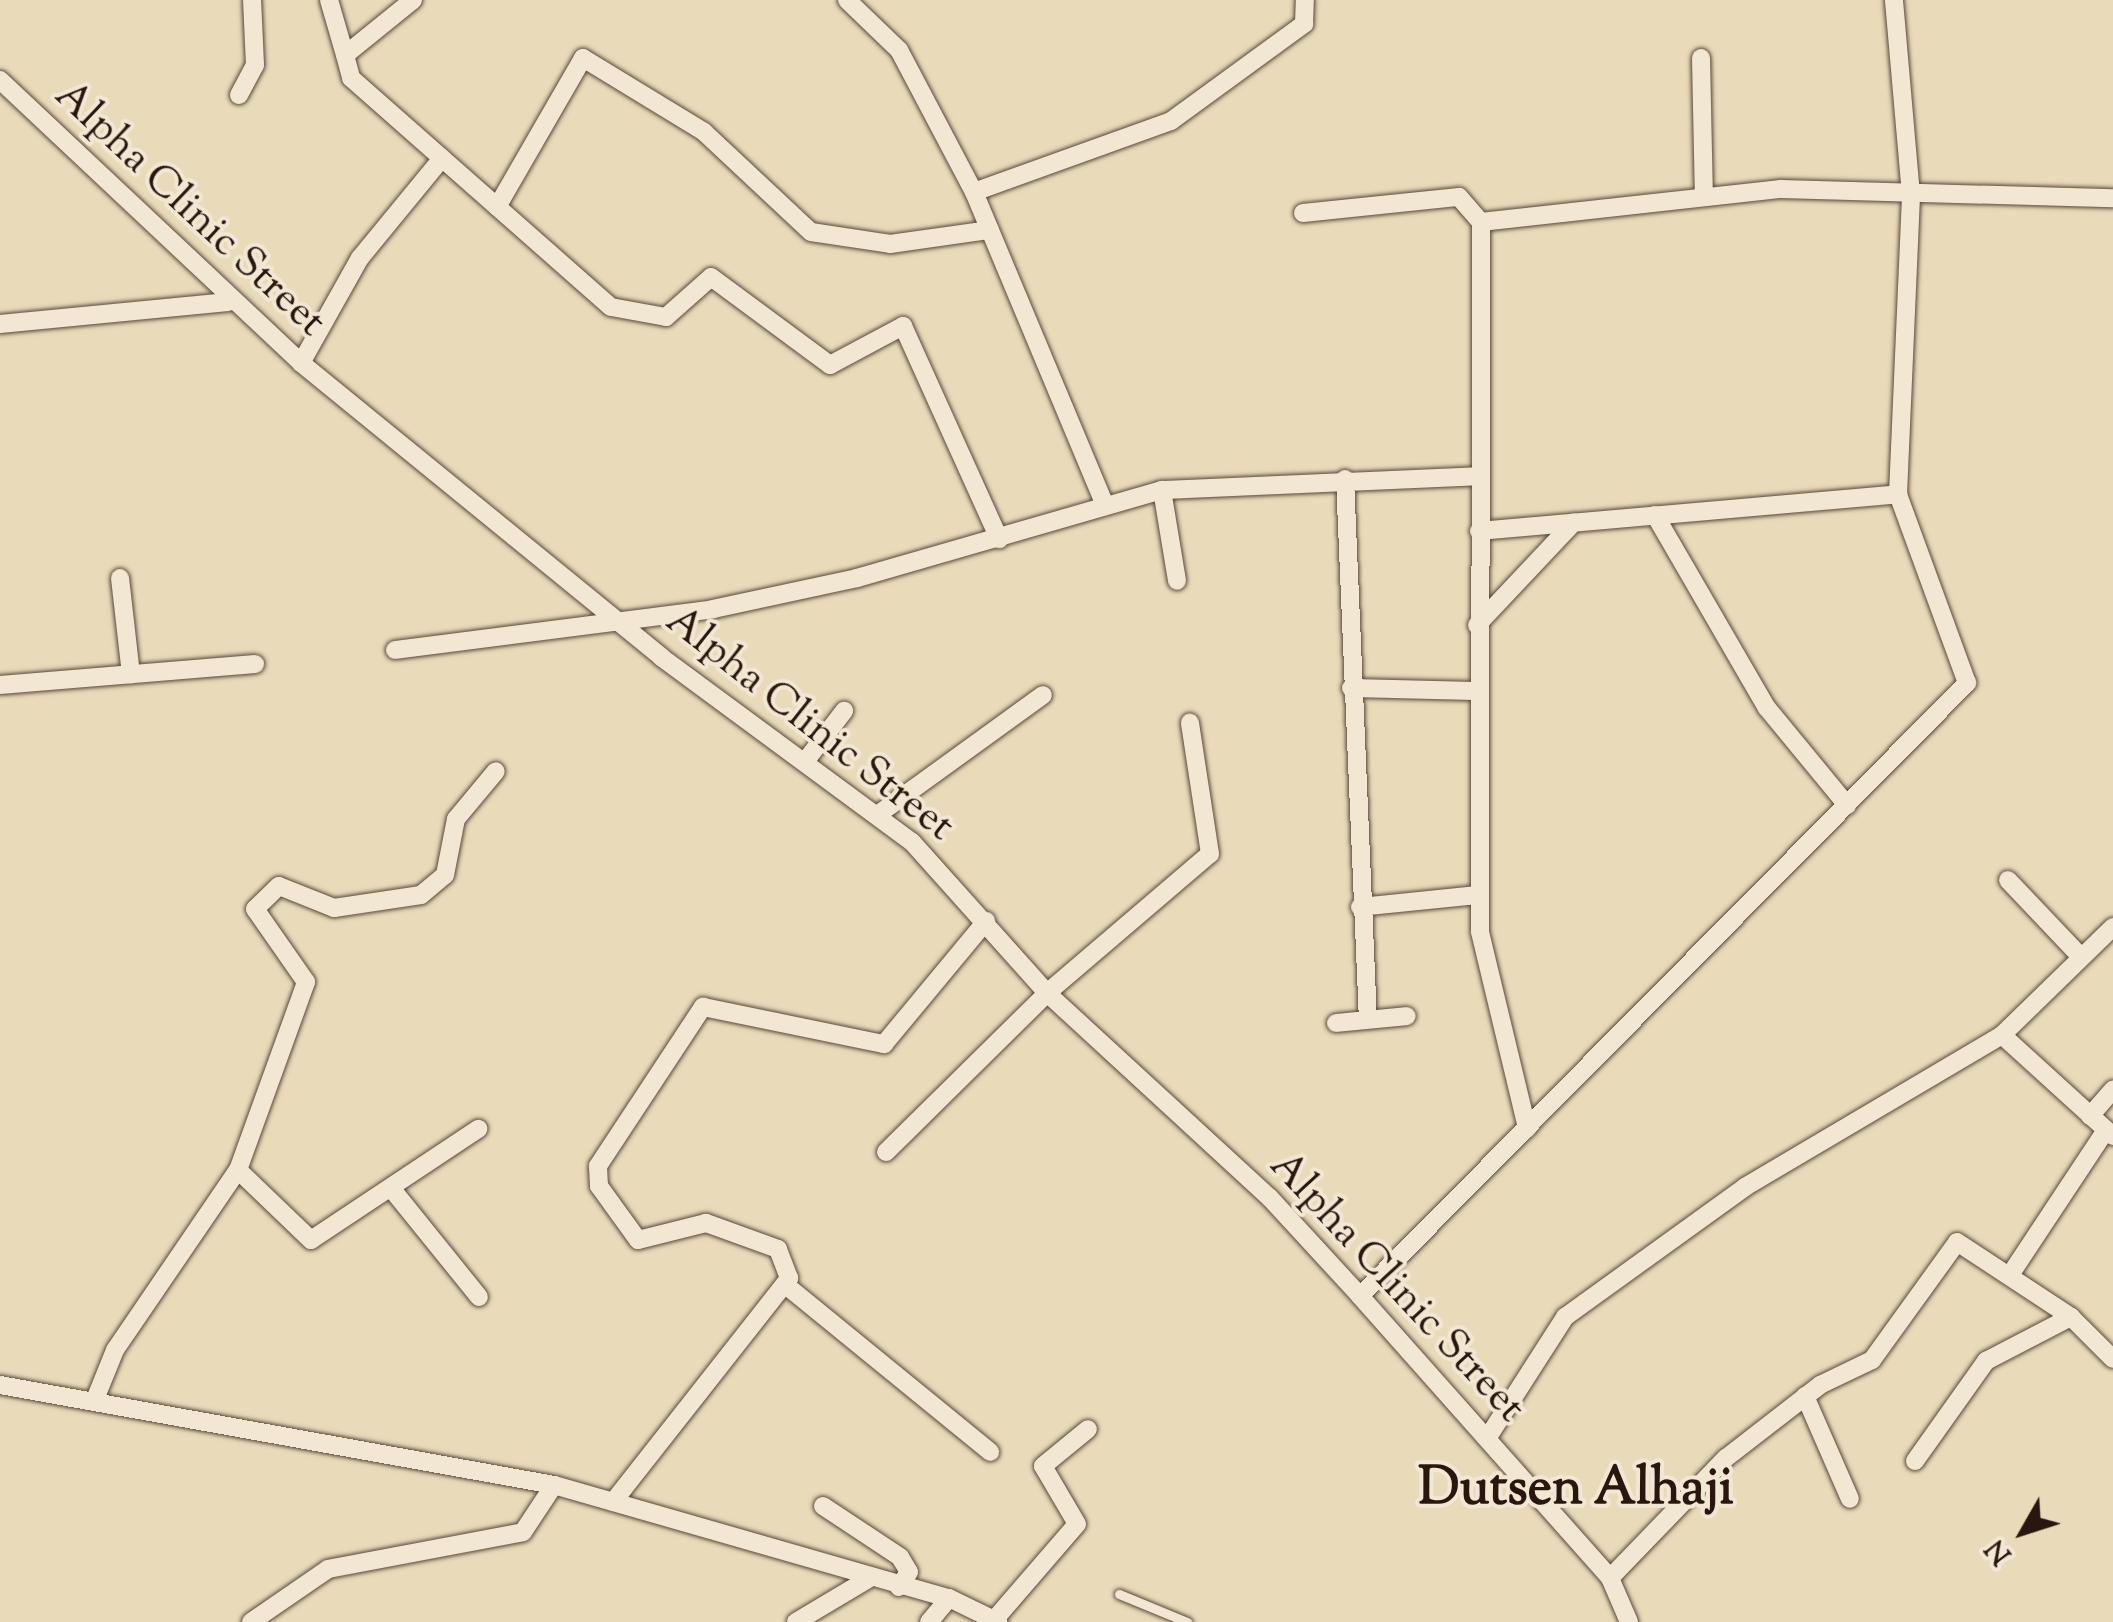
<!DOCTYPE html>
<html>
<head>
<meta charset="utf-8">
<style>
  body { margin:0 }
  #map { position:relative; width:2113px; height:1622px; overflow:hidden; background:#e9dab9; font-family:"Sorts Mill Goudy",serif }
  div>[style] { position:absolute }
  .roads { filter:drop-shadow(0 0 2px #594739) drop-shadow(0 0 2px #594739) }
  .service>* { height:9px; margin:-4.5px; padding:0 4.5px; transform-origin:4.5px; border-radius:4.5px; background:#f1e7d2 }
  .minor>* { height:18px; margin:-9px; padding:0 9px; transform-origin:9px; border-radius:9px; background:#f1e7d2 }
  span { translate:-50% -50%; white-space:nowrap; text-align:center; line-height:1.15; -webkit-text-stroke:8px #f1e7d2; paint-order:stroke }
  .street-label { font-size:42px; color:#29160e }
  .district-label { font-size:52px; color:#29160e; font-weight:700 }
  .north { position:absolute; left:1973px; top:1482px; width:100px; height:100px; -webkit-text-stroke:8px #f1e7d2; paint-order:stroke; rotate:231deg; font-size:28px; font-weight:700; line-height:40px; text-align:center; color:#29160e }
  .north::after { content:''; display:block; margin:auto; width:35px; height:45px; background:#29160e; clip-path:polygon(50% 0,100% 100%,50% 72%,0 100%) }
</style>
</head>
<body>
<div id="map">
  <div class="roads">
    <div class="service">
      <div style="left:1119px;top:1594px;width:74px;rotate:22.4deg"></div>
    </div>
    <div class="minor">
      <div style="left:329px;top:0;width:57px;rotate:73.8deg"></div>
      <div style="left:413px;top:0;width:87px;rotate:141deg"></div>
      <div style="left:345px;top:55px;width:24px;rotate:75deg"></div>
      <div style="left:351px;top:78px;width:346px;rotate:41.4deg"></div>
      <div style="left:611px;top:307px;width:56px;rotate:10.3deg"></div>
      <div style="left:666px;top:317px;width:60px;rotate:-41.6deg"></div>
      <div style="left:711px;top:277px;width:148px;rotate:36.5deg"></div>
      <div style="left:830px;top:365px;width:83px;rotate:-28.1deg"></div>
      <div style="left:903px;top:326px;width:234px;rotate:65.7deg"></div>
      <div style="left:847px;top:0;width:72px;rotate:43.9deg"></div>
      <div style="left:899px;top:50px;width:161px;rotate:62.2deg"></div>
      <div style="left:974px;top:192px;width:334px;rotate:67.3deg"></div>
      <div style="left:1701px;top:58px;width:138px;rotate:88.8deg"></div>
      <div style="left:0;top:80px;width:413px;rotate:43.2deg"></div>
      <div style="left:301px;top:363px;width:465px;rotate:39.2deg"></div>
      <div style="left:661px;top:657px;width:312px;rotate:36.4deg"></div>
      <div style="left:912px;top:842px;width:203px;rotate:48.2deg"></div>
      <div style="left:1047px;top:993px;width:303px;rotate:42.6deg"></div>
      <div style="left:1270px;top:1198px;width:133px;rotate:47.4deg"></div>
      <div style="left:1360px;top:1296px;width:377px;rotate:48.4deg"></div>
      <div style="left:1610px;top:1578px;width:48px;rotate:66.6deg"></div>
      <div style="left:239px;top:95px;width:34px;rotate:-62deg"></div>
      <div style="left:255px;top:65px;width:65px;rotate:-92.6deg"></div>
      <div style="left:974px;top:192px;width:209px;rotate:-19.8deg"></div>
      <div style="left:1171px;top:121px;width:165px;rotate:-36.1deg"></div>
      <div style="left:1304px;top:24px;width:24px;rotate:-88deg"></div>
      <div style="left:497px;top:207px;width:172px;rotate:-60deg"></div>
      <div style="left:583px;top:58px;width:142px;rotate:31.4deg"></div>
      <div style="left:704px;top:132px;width:146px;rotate:43.1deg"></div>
      <div style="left:811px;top:232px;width:80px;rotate:8.6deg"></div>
      <div style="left:890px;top:244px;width:101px;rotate:-8deg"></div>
      <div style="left:1303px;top:213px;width:157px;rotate:-5.9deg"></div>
      <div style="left:1459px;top:197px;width:33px;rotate:49deg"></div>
      <div style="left:1481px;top:222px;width:710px;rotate:90.08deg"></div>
      <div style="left:1480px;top:932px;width:202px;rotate:76.5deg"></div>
      <div style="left:1481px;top:222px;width:302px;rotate:-6.3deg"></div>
      <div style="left:1781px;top:189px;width:332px;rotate:1.6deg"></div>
      <div style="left:0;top:324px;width:229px;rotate:-5.5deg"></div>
      <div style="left:301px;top:363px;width:120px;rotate:-60.7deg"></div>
      <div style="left:360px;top:258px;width:129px;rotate:-50.6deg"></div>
      <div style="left:1345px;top:479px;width:541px;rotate:87.57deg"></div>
      <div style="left:1162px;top:490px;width:92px;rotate:80.6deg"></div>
      <div style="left:1655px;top:515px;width:223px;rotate:59.9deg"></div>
      <div style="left:1767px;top:708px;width:126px;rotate:50.5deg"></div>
      <div style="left:1479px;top:531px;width:421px;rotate:-5deg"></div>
      <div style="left:120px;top:578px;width:97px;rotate:83.5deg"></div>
      <div style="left:1477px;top:625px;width:141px;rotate:-46.7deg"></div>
      <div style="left:395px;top:650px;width:321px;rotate:-7.3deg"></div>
      <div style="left:713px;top:609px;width:147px;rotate:-12.1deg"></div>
      <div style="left:857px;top:578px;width:317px;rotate:-16.1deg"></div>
      <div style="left:1162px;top:490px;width:318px;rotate:-2.5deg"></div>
      <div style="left:0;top:685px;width:256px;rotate:-4.7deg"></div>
      <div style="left:1351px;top:688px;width:125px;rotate:1.4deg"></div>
      <div style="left:807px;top:759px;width:61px;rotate:-52.4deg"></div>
      <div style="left:880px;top:813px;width:201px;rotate:-35.9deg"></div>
      <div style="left:2008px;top:880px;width:105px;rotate:46.5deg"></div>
      <div style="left:1360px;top:907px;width:119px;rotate:-5.8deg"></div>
      <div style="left:1336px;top:1023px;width:71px;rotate:-5.6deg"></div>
      <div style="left:2002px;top:1035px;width:150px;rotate:42.3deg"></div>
      <div style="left:2090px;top:1116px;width:35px;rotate:-49deg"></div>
      <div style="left:886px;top:1152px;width:226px;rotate:-44.6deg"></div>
      <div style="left:1047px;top:993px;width:214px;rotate:-40.5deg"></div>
      <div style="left:1210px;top:854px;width:133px;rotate:-98.7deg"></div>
      <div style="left:238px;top:1170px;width:101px;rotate:43.8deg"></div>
      <div style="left:311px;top:1240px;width:201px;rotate:-33.6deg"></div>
      <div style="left:391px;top:1188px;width:140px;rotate:51.1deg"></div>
      <div style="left:2012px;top:1272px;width:170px;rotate:-56.5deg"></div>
      <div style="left:788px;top:1287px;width:261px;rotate:39.2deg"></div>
      <div style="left:1360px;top:1296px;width:863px;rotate:-45.28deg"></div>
      <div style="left:1967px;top:683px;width:201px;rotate:-110.1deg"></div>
      <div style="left:1898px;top:494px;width:299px;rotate:-87.5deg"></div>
      <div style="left:1911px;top:195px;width:196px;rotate:-95deg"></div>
      <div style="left:0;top:1385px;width:563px;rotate:10.23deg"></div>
      <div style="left:554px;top:1485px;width:411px;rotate:16deg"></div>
      <div style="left:949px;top:1598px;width:55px;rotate:26.1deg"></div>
      <div style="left:1805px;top:1396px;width:112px;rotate:66.4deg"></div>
      <div style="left:94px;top:1402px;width:56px;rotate:-68deg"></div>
      <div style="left:115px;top:1350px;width:218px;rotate:-55.7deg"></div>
      <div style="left:238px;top:1170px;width:200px;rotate:-70.1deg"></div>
      <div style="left:306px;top:982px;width:89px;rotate:-124.9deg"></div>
      <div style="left:255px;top:909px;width:33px;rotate:-44deg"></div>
      <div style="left:279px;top:886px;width:59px;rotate:21.8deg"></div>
      <div style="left:334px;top:908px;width:88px;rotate:-8.5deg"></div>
      <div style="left:421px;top:895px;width:31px;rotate:-40deg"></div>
      <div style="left:445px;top:875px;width:57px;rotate:-78.9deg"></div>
      <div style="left:456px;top:819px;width:62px;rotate:-50.2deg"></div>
      <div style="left:1488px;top:1437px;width:143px;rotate:-57.3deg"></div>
      <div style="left:1565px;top:1317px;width:222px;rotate:-35.8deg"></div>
      <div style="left:1745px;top:1187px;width:299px;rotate:-30.6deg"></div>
      <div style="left:2002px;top:1035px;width:155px;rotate:-44.2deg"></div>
      <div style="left:1915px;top:1461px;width:123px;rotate:-54.6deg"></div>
      <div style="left:1986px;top:1361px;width:96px;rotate:-27.4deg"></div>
      <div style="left:613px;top:1502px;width:285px;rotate:-51.8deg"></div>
      <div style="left:789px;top:1278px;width:31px;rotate:-111deg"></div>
      <div style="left:778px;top:1249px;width:77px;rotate:-160.1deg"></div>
      <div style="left:706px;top:1223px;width:70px;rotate:166deg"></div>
      <div style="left:638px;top:1240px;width:67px;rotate:-125.8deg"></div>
      <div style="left:599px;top:1186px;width:20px;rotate:-93deg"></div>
      <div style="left:598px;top:1166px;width:191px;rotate:-56.6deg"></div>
      <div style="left:703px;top:1007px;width:185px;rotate:11.6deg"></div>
      <div style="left:884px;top:1044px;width:160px;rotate:-50.3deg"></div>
      <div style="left:823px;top:1506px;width:92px;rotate:33.5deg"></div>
      <div style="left:900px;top:1557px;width:17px;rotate:59deg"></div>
      <div style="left:909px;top:1572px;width:18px;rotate:124deg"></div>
      <div style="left:1610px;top:1578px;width:167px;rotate:-46deg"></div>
      <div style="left:1726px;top:1458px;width:119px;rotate:-37.8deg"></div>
      <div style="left:1820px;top:1385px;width:58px;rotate:-25.7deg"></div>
      <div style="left:1872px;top:1360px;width:145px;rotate:-54.2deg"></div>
      <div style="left:1957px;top:1242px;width:136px;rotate:33.3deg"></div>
      <div style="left:2071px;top:1317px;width:59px;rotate:45deg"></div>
      <div style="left:995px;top:1619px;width:125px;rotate:-49.2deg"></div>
      <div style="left:1077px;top:1524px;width:67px;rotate:-120.4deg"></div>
      <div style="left:1043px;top:1466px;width:58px;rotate:-39.4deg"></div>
      <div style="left:251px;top:1622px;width:93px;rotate:-34.5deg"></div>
      <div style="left:328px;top:1569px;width:198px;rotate:-10.7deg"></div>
      <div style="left:523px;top:1532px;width:56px;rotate:-56.6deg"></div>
      <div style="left:796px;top:1622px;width:84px;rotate:-30.8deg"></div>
      <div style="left:929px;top:1622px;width:31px;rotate:-50deg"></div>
    </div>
  </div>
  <div class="street-label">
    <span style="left:189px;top:210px;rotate:43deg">Alpha Clinic Street</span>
    <span style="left:809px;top:725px;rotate:38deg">Alpha Clinic Street</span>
    <span style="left:1396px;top:1288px;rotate:47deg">Alpha Clinic Street</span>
  </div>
  <div class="district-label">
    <span style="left:1576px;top:1491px">Dutsen Alhaji</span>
  </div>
  <div class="north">N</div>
</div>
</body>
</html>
